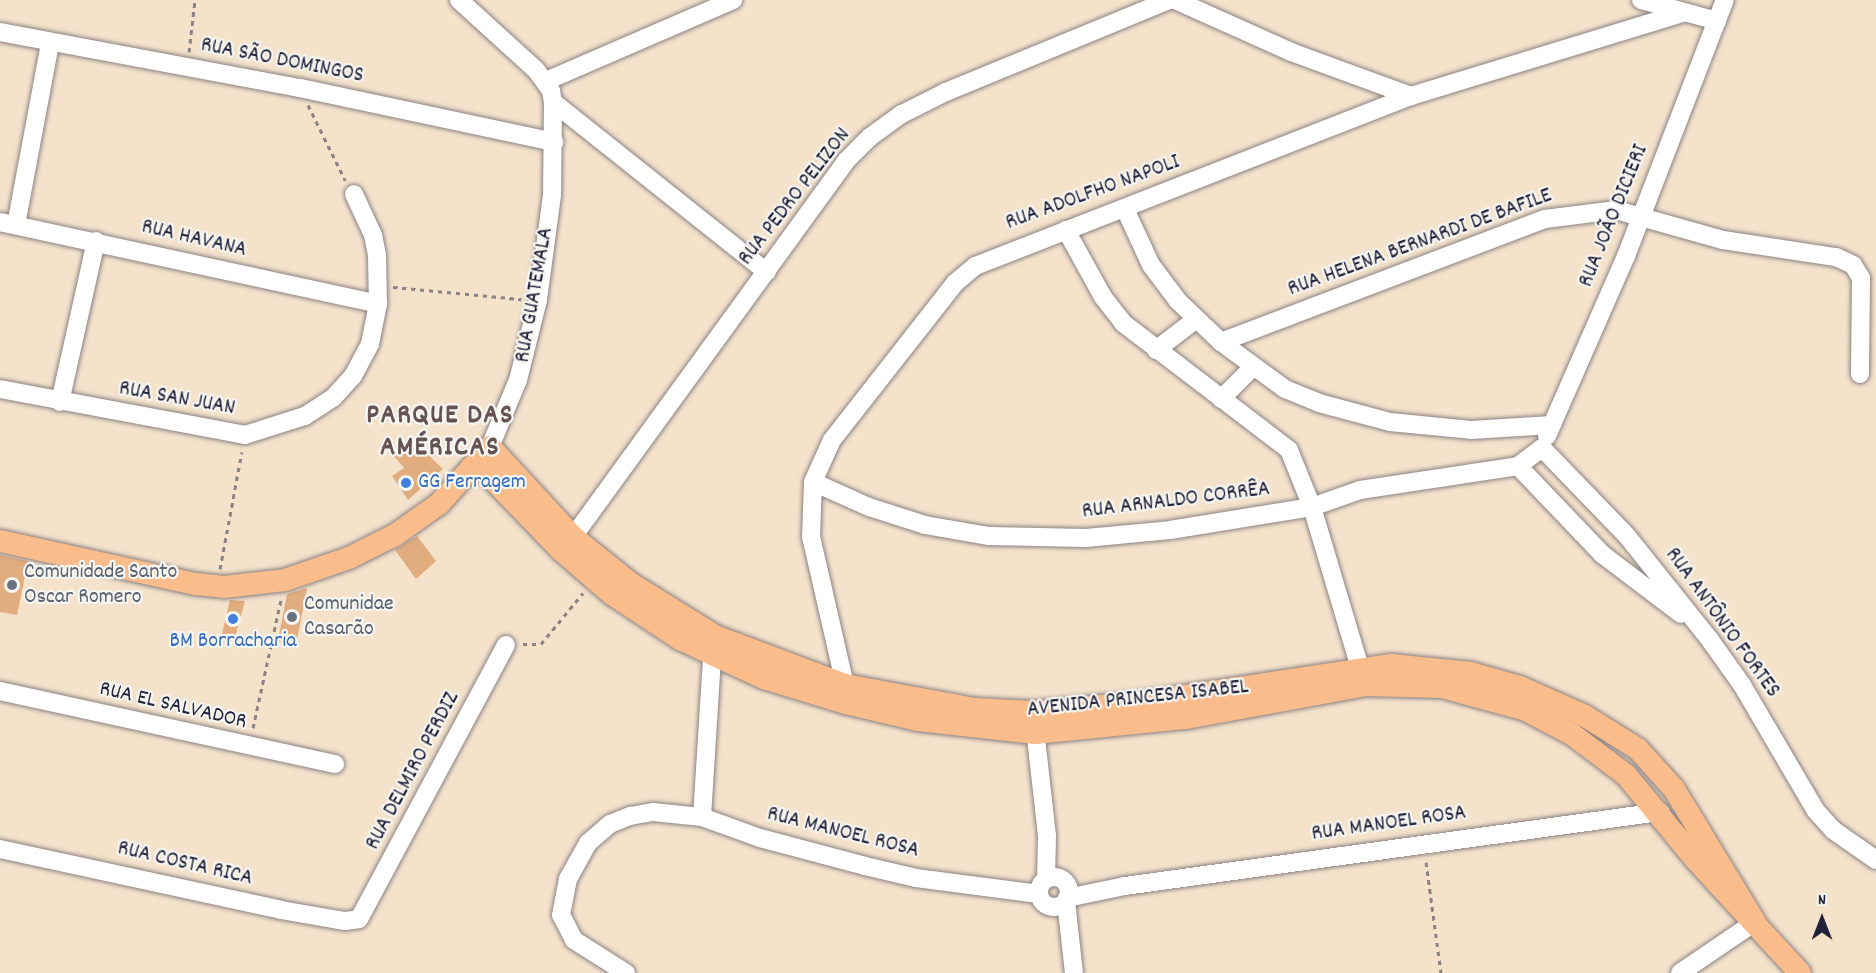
<!DOCTYPE html>
<html>
<head>
<meta charset="utf-8">
<style>
  body { margin:0 }
  #map { position:relative; width:1876px; height:973px; overflow:hidden; background:#f4e2cb; font-family:Dekko,sans-serif }
  div>[style] { position:absolute }
  .building>* { inset:0; background:#e1ad7f }
  .path>* { height:3px; margin-top:-1.5px; transform-origin:0; background:repeating-linear-gradient(90deg,#8b8283 0 4.5px,transparent 0 9px) }
  .roads { filter:drop-shadow(0 0 2px #8b8283) drop-shadow(0 0 2px #8b8283) }
  .minor>* { height:18px; margin:-9px; padding:0 9px; transform-origin:9px; border-radius:9px; background:#fff }
  .minor>.ring { margin:-9px; padding:0; box-sizing:content-box; background:none; border:18px solid #fff; border-radius:50% }
  .major>* { height:22px; margin:-11px; padding:0 11px; transform-origin:11px; border-radius:11px; background:#f9bc8a }
  .dots>* { width:16px; height:16px; translate:-50% -50%; box-sizing:border-box; border:3px solid #f6f6f2; border-radius:50% }
  span { translate:-50% -50%; white-space:nowrap; text-align:center; line-height:1.15; -webkit-text-stroke:4.5px #f6f6f2; paint-order:stroke }
  .street-label { font-size:22px; color:#22223b }
  .shop-label { font-size:22px; color:#366cbe }
  .left { translate:0 -50%; text-align:left }
  .worship-label { font-size:22px; color:#5b616d }
  .district-label { font-size:28px; color:#655353; font-weight:700; letter-spacing:1.5px }
  .north { position:absolute; left:1792px; top:889px; width:60px; height:60px; -webkit-text-stroke:4px #f6f6f2; paint-order:stroke; rotate:0deg; font-size:16px; font-weight:700; line-height:24px; text-align:center; color:#22223b }
  .north::after { content:''; display:block; margin:auto; width:21px; height:27px; background:#22223b; clip-path:polygon(50% 0,100% 100%,50% 72%,0 100%) }
</style>
</head>
<body>
<div id="map">
  <div class="building">
    <div style="clip-path:polygon(412px 439px,443px 469px,408px 500px,392px 476px,404px 468px,393px 455px)"></div>
    <div style="clip-path:polygon(417px 536px,436px 561px,416px 579px,395px 550px)"></div>
    <div style="clip-path:polygon(0 555px,28px 561px,17px 615px,0 612px)"></div>
    <div style="clip-path:polygon(307px 588px,296px 645px,278px 641px,287px 594px)"></div>
    <div style="clip-path:polygon(230px 600px,245px 601px,234px 641px,221px 638px)"></div>
  </div>
  <div class="path">
    <div style="left:189px;top:52px;width:52px;rotate:-83.4deg"></div>
    <div style="left:308px;top:105px;width:84px;rotate:63.7deg"></div>
    <div style="left:393px;top:287px;width:129px;rotate:5.4deg"></div>
    <div style="left:220px;top:569px;width:119px;rotate:-79.4deg"></div>
    <div style="left:523px;top:644px;width:18px"></div>
    <div style="left:541px;top:644px;width:66px;rotate:-50.5deg"></div>
    <div style="left:253px;top:728px;width:131px;rotate:-77.7deg"></div>
    <div style="left:1426px;top:862px;width:112px;rotate:82.3deg"></div>
  </div>
  <div class="roads">
    <div class="minor">
      <div style="left:459px;top:0;width:104px;rotate:42.3deg"></div>
      <div style="left:536px;top:70px;width:26px;rotate:54deg"></div>
      <div style="left:551px;top:91px;width:11px;rotate:80deg"></div>
      <div style="left:553px;top:102px;width:93px;rotate:90.6deg"></div>
      <div style="left:552px;top:195px;width:106px;rotate:97.6deg"></div>
      <div style="left:538px;top:300px;width:82px;rotate:104deg"></div>
      <div style="left:518px;top:380px;width:73px;rotate:112.7deg"></div>
      <div style="left:1175px;top:0;width:127px;rotate:24.1deg"></div>
      <div style="left:1291px;top:52px;width:128px;rotate:20.1deg"></div>
      <div style="left:1641px;top:0;width:79px;rotate:15.4deg"></div>
      <div style="left:0;top:32px;width:305px;rotate:10.6deg"></div>
      <div style="left:300px;top:88px;width:260px;rotate:12deg"></div>
      <div style="left:546px;top:81px;width:204px;rotate:-23.4deg"></div>
      <div style="left:553px;top:102px;width:273px;rotate:38.5deg"></div>
      <div style="left:1125px;top:209px;width:62px;rotate:65.1deg"></div>
      <div style="left:1151px;top:265px;width:45px;rotate:53.1deg"></div>
      <div style="left:1178px;top:301px;width:59px;rotate:43.6deg"></div>
      <div style="left:1221px;top:342px;width:79px;rotate:36.3deg"></div>
      <div style="left:1285px;top:389px;width:37px;rotate:22deg"></div>
      <div style="left:1319px;top:403px;width:73px;rotate:15deg"></div>
      <div style="left:1390px;top:422px;width:81px;rotate:5.6deg"></div>
      <div style="left:1471px;top:430px;width:81px;rotate:-3.5deg"></div>
      <div style="left:0;top:222px;width:387px;rotate:12.2deg"></div>
      <div style="left:16px;top:225px;width:185px;rotate:-79.4deg"></div>
      <div style="left:1066px;top:230px;width:77px;rotate:61.1deg"></div>
      <div style="left:1103px;top:297px;width:33px;rotate:52deg"></div>
      <div style="left:1123px;top:323px;width:209px;rotate:37.4deg"></div>
      <div style="left:1289px;top:450px;width:61px;rotate:68deg"></div>
      <div style="left:1312px;top:507px;width:182px;rotate:73.4deg"></div>
      <div style="left:1221px;top:342px;width:347px;rotate:-20.8deg"></div>
      <div style="left:1545px;top:219px;width:72px;rotate:-7.2deg"></div>
      <div style="left:1616px;top:210px;width:111px;rotate:15.7deg"></div>
      <div style="left:1723px;top:240px;width:114px;rotate:8.6deg"></div>
      <div style="left:1836px;top:257px;width:19px;rotate:25deg"></div>
      <div style="left:1853px;top:265px;width:15px;rotate:58deg"></div>
      <div style="left:1861px;top:278px;width:96px;rotate:90.6deg"></div>
      <div style="left:1156px;top:350px;width:49px;rotate:-37.6deg"></div>
      <div style="left:0;top:389px;width:249px;rotate:10.6deg"></div>
      <div style="left:245px;top:435px;width:63px;rotate:-17.6deg"></div>
      <div style="left:305px;top:416px;width:33px;rotate:-33deg"></div>
      <div style="left:333px;top:398px;width:30px;rotate:-48deg"></div>
      <div style="left:353px;top:376px;width:36px;rotate:-62deg"></div>
      <div style="left:370px;top:344px;width:41px;rotate:-78.7deg"></div>
      <div style="left:378px;top:304px;width:49px;rotate:-91.2deg"></div>
      <div style="left:377px;top:255px;width:20px;rotate:-101deg"></div>
      <div style="left:373px;top:235px;width:45px;rotate:-114.9deg"></div>
      <div style="left:1221px;top:399px;width:45px;rotate:-45deg"></div>
      <div style="left:60px;top:402px;width:165px;rotate:-77.4deg"></div>
      <div style="left:1547px;top:436px;width:197px;rotate:-66.3deg"></div>
      <div style="left:1626px;top:256px;width:274px;rotate:-68.9deg"></div>
      <div style="left:1542px;top:448px;width:122px;rotate:46deg"></div>
      <div style="left:1627px;top:536px;width:133px;rotate:51.4deg"></div>
      <div style="left:1710px;top:640px;width:55px;rotate:54.6deg"></div>
      <div style="left:1742px;top:685px;width:146px;rotate:59.6deg"></div>
      <div style="left:1816px;top:811px;width:25px;rotate:48deg"></div>
      <div style="left:1833px;top:830px;width:52px;rotate:34.9deg"></div>
      <div style="left:1518px;top:466px;width:122px;rotate:46.3deg"></div>
      <div style="left:1602px;top:554px;width:99px;rotate:37.2deg"></div>
      <div style="left:813px;top:482px;width:61px;rotate:24.1deg"></div>
      <div style="left:869px;top:507px;width:59px;rotate:17.8deg"></div>
      <div style="left:925px;top:525px;width:65px;rotate:9.8deg"></div>
      <div style="left:989px;top:536px;width:97px;rotate:1.2deg"></div>
      <div style="left:1086px;top:538px;width:84px;rotate:-5.4deg"></div>
      <div style="left:1170px;top:530px;width:144px;rotate:-9.2deg"></div>
      <div style="left:1312px;top:507px;width:51px;rotate:-19.5deg"></div>
      <div style="left:1360px;top:490px;width:160px;rotate:-8.6deg"></div>
      <div style="left:1518px;top:466px;width:30px;rotate:-37deg"></div>
      <div style="left:565px;top:548px;width:478px;rotate:-54deg"></div>
      <div style="left:846px;top:161px;width:34px;rotate:-45deg"></div>
      <div style="left:870px;top:137px;width:39px;rotate:-36deg"></div>
      <div style="left:902px;top:114px;width:49px;rotate:-26.6deg"></div>
      <div style="left:946px;top:92px;width:241px;rotate:-22.4deg"></div>
      <div style="left:845px;top:685px;width:152px;rotate:-102.9deg"></div>
      <div style="left:811px;top:537px;width:55px;rotate:-87.9deg"></div>
      <div style="left:813px;top:482px;width:46px;rotate:-65.7deg"></div>
      <div style="left:832px;top:440px;width:199px;rotate:-51.9deg"></div>
      <div style="left:955px;top:283px;width:26px;rotate:-40deg"></div>
      <div style="left:975px;top:266px;width:468px;rotate:-21.3deg"></div>
      <div style="left:1411px;top:96px;width:283px;rotate:-17deg"></div>
      <div style="left:0;top:691px;width:343px;rotate:12.3deg"></div>
      <div style="left:1034px;top:720px;width:117px;rotate:83.6deg"></div>
      <div style="left:1047px;top:836px;width:43px;rotate:91.3deg"></div>
      <div style="left:702px;top:817px;width:160px;rotate:-86.4deg"></div>
      <div style="left:0;top:849px;width:288px;rotate:12.2deg"></div>
      <div style="left:281px;top:910px;width:65px;rotate:9.8deg"></div>
      <div style="left:345px;top:921px;width:14px;rotate:-8deg"></div>
      <div style="left:359px;top:919px;width:311px;rotate:-61.8deg"></div>
      <div class="ring" style="left:1039px;top:877px;width:12px;height:12px"></div>
      <div style="left:1067px;top:898px;width:59px;rotate:-11.7deg"></div>
      <div style="left:1125px;top:886px;width:540px;rotate:-7.88deg"></div>
      <div style="left:1066px;top:901px;width:72px;rotate:83.7deg"></div>
      <div style="left:626px;top:973px;width:62px;rotate:-147.6deg"></div>
      <div style="left:574px;top:940px;width:28px;rotate:-117deg"></div>
      <div style="left:561px;top:915px;width:37px;rotate:-79deg"></div>
      <div style="left:568px;top:879px;width:41px;rotate:-60.9deg"></div>
      <div style="left:588px;top:843px;width:29px;rotate:-41deg"></div>
      <div style="left:610px;top:824px;width:22px;rotate:-22deg"></div>
      <div style="left:630px;top:816px;width:23px;rotate:-10deg"></div>
      <div style="left:653px;top:812px;width:49px;rotate:5.8deg"></div>
      <div style="left:702px;top:817px;width:62px;rotate:19.9deg"></div>
      <div style="left:760px;top:838px;width:109px;rotate:14.9deg"></div>
      <div style="left:865px;top:866px;width:52px;rotate:13.2deg"></div>
      <div style="left:916px;top:878px;width:124px;rotate:7.4deg"></div>
      <div style="left:1680px;top:973px;width:91px;rotate:-34.2deg"></div>
    </div>
    <div class="major">
      <div style="left:478px;top:464px;width:121px;rotate:46deg"></div>
      <div style="left:562px;top:551px;width:66px;rotate:40.7deg"></div>
      <div style="left:612px;top:594px;width:82px;rotate:33.5deg"></div>
      <div style="left:680px;top:639px;width:93px;rotate:24.9deg"></div>
      <div style="left:764px;top:678px;width:86px;rotate:17deg"></div>
      <div style="left:846px;top:703px;width:74px;rotate:13.3deg"></div>
      <div style="left:918px;top:720px;width:118px;rotate:6.3deg"></div>
      <div style="left:1035px;top:733px;width:152px;rotate:-5.7deg"></div>
      <div style="left:1186px;top:718px;width:182px;rotate:-10.4deg"></div>
      <div style="left:1365px;top:685px;width:77px;rotate:1.5deg"></div>
      <div style="left:1442px;top:687px;width:87px;rotate:15.3deg"></div>
      <div style="left:1526px;top:710px;width:53px;rotate:28deg"></div>
      <div style="left:1573px;top:735px;width:66px;rotate:37deg"></div>
      <div style="left:1626px;top:775px;width:112px;rotate:50.5deg"></div>
      <div style="left:1697px;top:861px;width:152px;rotate:47.4deg"></div>
      <div style="left:0;top:541px;width:201px;rotate:12.4deg"></div>
      <div style="left:196px;top:584px;width:28px;rotate:6deg"></div>
      <div style="left:224px;top:587px;width:61px;rotate:-6.5deg"></div>
      <div style="left:285px;top:580px;width:68px;rotate:-19deg"></div>
      <div style="left:349px;top:558px;width:51px;rotate:-26.6deg"></div>
      <div style="left:395px;top:535px;width:54px;rotate:-35.2deg"></div>
      <div style="left:439px;top:504px;width:76px;rotate:-48.2deg"></div>
      <div style="left:490px;top:447px;width:122px;rotate:47.3deg"></div>
      <div style="left:573px;top:537px;width:73px;rotate:38.9deg"></div>
      <div style="left:630px;top:583px;width:100px;rotate:31.9deg"></div>
      <div style="left:715px;top:636px;width:139px;rotate:20.7deg"></div>
      <div style="left:845px;top:685px;width:132px;rotate:10.5deg"></div>
      <div style="left:975px;top:709px;width:58px;rotate:3deg"></div>
      <div style="left:1033px;top:712px;width:106px;rotate:-4.9deg"></div>
      <div style="left:1139px;top:703px;width:255px;rotate:-8.6deg"></div>
      <div style="left:1391px;top:665px;width:80px;rotate:5.7deg"></div>
      <div style="left:1471px;top:673px;width:51px;rotate:15.9deg"></div>
      <div style="left:1520px;top:687px;width:71px;rotate:24deg"></div>
      <div style="left:1585px;top:716px;width:62px;rotate:31.9deg"></div>
      <div style="left:1638px;top:749px;width:54px;rotate:48deg"></div>
      <div style="left:1674px;top:789px;width:156px;rotate:58.7deg"></div>
    </div>
  </div>
  <div class="dots">
    <div style="left:406px;top:483px;background:#3f7fe0"></div>
    <div style="left:12px;top:585px;background:#6b7280"></div>
    <div style="left:292px;top:617px;background:#6b7280"></div>
    <div style="left:233px;top:619px;background:#3f7fe0"></div>
  </div>
  <div class="street-label">
    <span style="left:282px;top:61px;rotate:11deg">RUA SÃO DOMINGOS</span>
    <span style="left:1093px;top:193px;rotate:-20deg">RUA ADOLFHO NAPOLI</span>
    <span style="left:795px;top:197px;rotate:-52deg">RUA PEDRO PELIZON</span>
    <span style="left:1614px;top:216px;rotate:-68deg">RUA JOÃO DICIERI</span>
    <span style="left:194px;top:239px;rotate:13deg">RUA HAVANA</span>
    <span style="left:1420px;top:243px;rotate:-20deg">RUA HELENA BERNARDI DE BAFILE</span>
    <span style="left:535px;top:295px;rotate:-80deg">RUA GUATEMALA</span>
    <span style="left:177px;top:399px;rotate:10deg">RUA SAN JUAN</span>
    <span style="left:1176px;top:501px;rotate:-7deg">RUA ARNALDO CORRÊA</span>
    <span style="left:1722px;top:623px;rotate:54deg">RUA ANTÔNIO FORTES</span>
    <span style="left:1138px;top:699px;rotate:-6deg">AVENIDA PRINCESA ISABEL</span>
    <span style="left:173px;top:706px;rotate:13deg">RUA EL SALVADOR</span>
    <span style="left:413px;top:771px;rotate:-62deg">RUA DELMIRO PERDIZ</span>
    <span style="left:1389px;top:824px;rotate:-8deg">RUA MANOEL ROSA</span>
    <span style="left:843px;top:833px;rotate:14deg">RUA MANOEL ROSA</span>
    <span style="left:185px;top:864px;rotate:13deg">RUA COSTA RICA</span>
  </div>
  <div class="shop-label">
    <span class="left" style="left:418px;top:483px">GG Ferragem</span>
    <span style="left:233px;top:642px">BM Borracharia</span>
  </div>
  <div class="worship-label">
    <span class="left" style="left:24px;top:585px">Comunidade Santo<br>Oscar Romero</span>
    <span class="left" style="left:304px;top:617px">Comunidae<br>Casarão</span>
  </div>
  <div class="district-label">
    <span style="left:440px;top:433px">PARQUE DAS<br>AMÉRICAS</span>
  </div>
  <div class="north">N</div>
</div>
</body>
</html>
